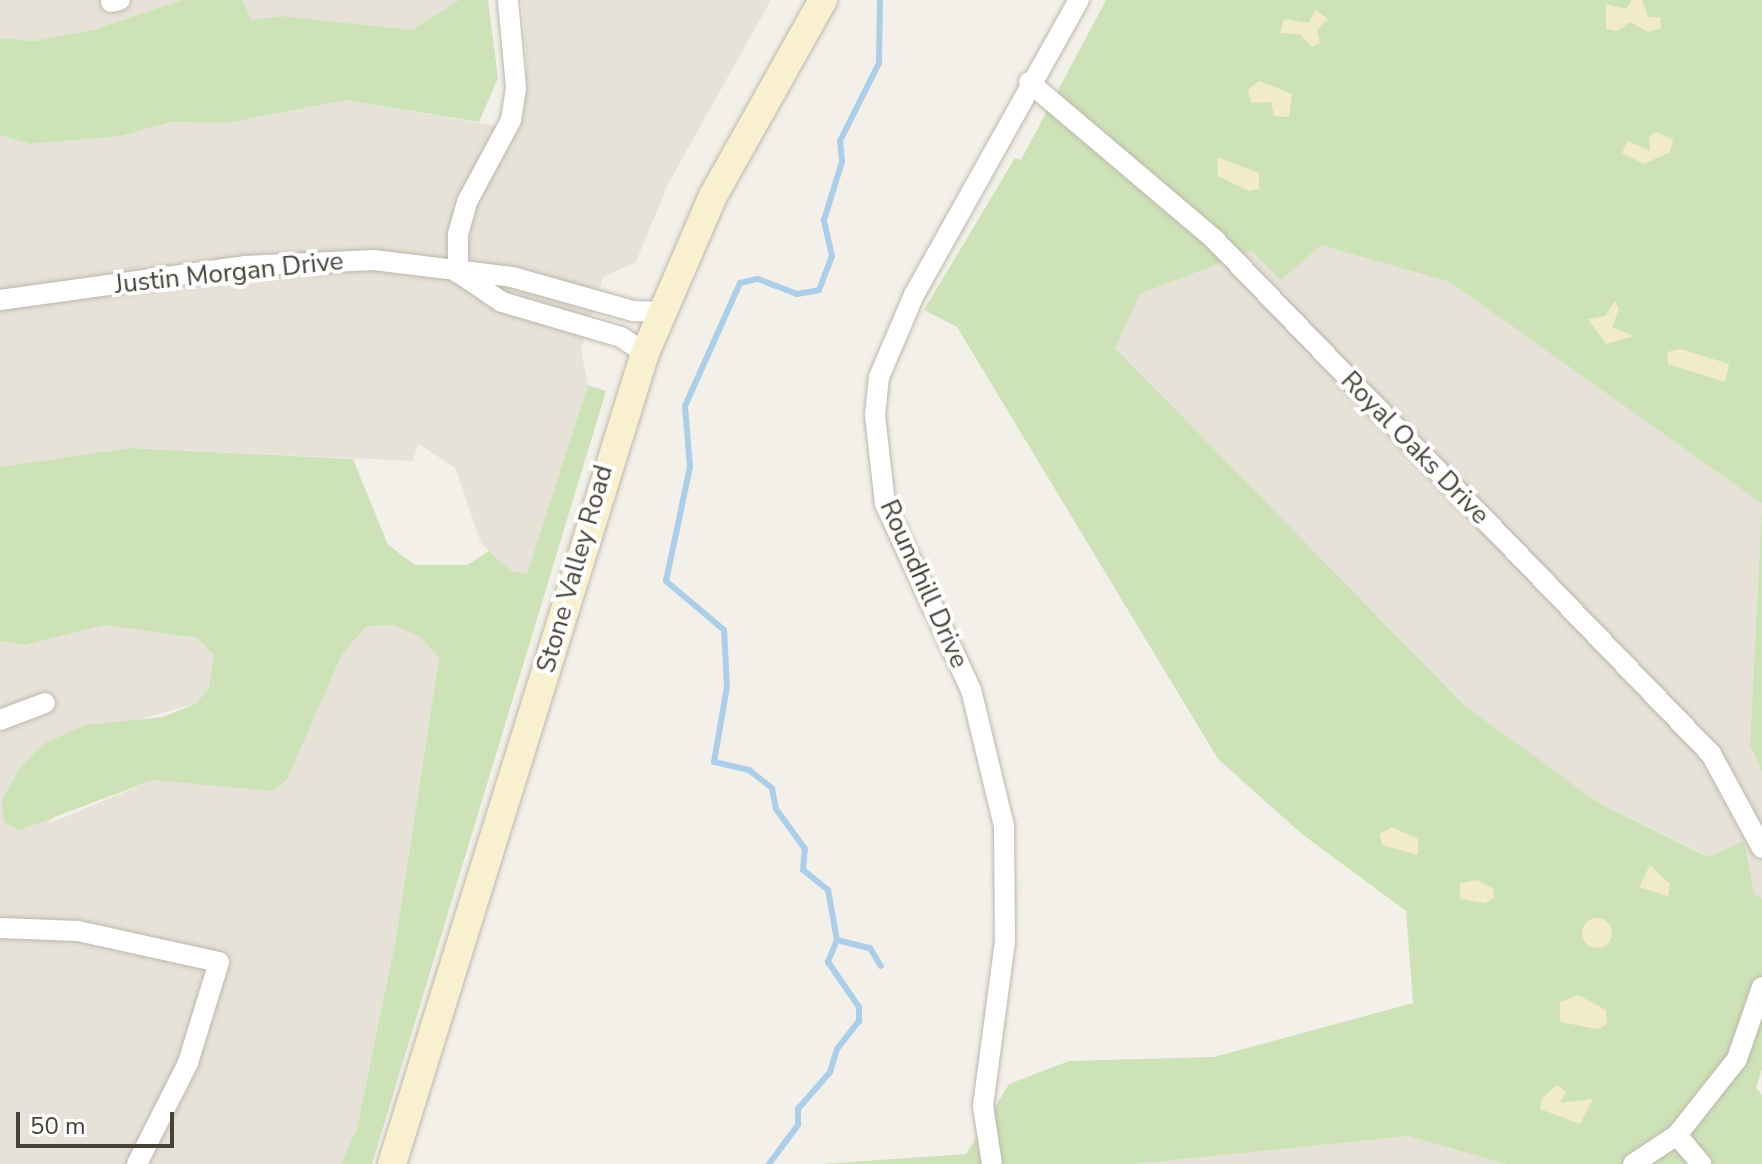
<!DOCTYPE html>
<html>
<head>
<meta charset="utf-8">
<style>
  body { margin:0 }
  #map { position:relative; width:1762px; height:1164px; overflow:hidden; background:#f3f0ea; font-family:"Nunito Sans",sans-serif }
  div>[style] { position:absolute }
  .residential>* { inset:0; background:#e6e2d8 }
  .green>* { inset:0; background:#cde2b7 }
  .sand>* { inset:0; background:#f2ebca }
  .round { border-radius:50% }
  .stream>* { height:6px; margin:-3px; padding:0 3px; transform-origin:3px; border-radius:3px; background:#adcee8 }
  .roads { filter:drop-shadow(0 0 2px #bdb8ad) drop-shadow(0 0 2px #bdb8ad) }
  .street>* { height:20px; margin:-10px; padding:0 10px; transform-origin:10px; border-radius:10px; background:#fff }
  .secondary>* { height:28px; margin:-14px; padding:0 14px; transform-origin:14px; border-radius:14px; background:#f8f0ce }
  span { translate:-50% -50%; white-space:nowrap; text-align:center; line-height:1.15; -webkit-text-stroke:8px #fff; paint-order:stroke }
  .street-label { font-size:26px; color:#464139 }
  .scale { position:absolute; left:16px; top:1112px; width:158px; height:36px; box-sizing:border-box; border:4px solid #464139; border-top:0; padding-left:10px; font-size:24px; line-height:28px; white-space:nowrap; color:#464139; -webkit-text-stroke:6px #fff; paint-order:stroke }
</style>
</head>
<body>
<div id="map">
  <div class="residential">
    <div style="clip-path:polygon(0 0,182px 0,93px 30px,34px 41px,0 38px)"></div>
    <div style="clip-path:polygon(242px 0,459px 0,412px 30px,281px 16px,252px 20px)"></div>
    <div style="clip-path:polygon(522px 0,771px 0,668px 184px,636px 262px,603px 277px,581px 350px,588px 385px,527px 575px,512px 572px,481px 543px,456px 469px,418px 443px,413px 461px,130px 448px,0 467px,0 135px,30px 144px,121px 136px,173px 122px,227px 123px,346px 100px,520px 130px,527px 64px)"></div>
    <div style="clip-path:polygon(1292px 236px,1450px 282px,1762px 504px,1750px 745px,1762px 772px,1762px 899px,1704px 854px,1599px 803px,1464px 705px,1114px 348px,1140px 294px)"></div>
    <div style="clip-path:polygon(105px 625px,197px 638px,214px 654px,209px 687px,198px 703px,126px 723px,48px 824px,153px 780px,288px 778px,342px 654px,367px 626px,394px 625px,422px 637px,439px 658px,396px 938px,357px 1128px,341px 1164px,0 1164px,0 641px,25px 645px)"></div>
    <div style="clip-path:polygon(1408px 1136px,1506px 1164px,1136px 1164px)"></div>
  </div>
  <div class="green">
    <div style="clip-path:polygon(182px 0,242px 0,252px 20px,281px 16px,412px 30px,459px 0,488px 0,498px 78px,479px 122px,346px 100px,227px 123px,172px 122px,121px 136px,30px 144px,0 135px,0 38px,34px 41px,93px 30px)"></div>
    <div style="clip-path:polygon(1106px 0,1762px 0,1762px 772px,1750px 745px,1762px 504px,1450px 282px,1321px 245px,1281px 280px,1252px 251px,1140px 294px,1115px 348px,1464px 705px,1599px 803px,1708px 857px,1744px 841px,1754px 893px,1762px 899px,1762px 1069px,1756px 1088px,1762px 1095px,1762px 1164px,1506px 1164px,1408px 1136px,1135px 1164px,822px 1164px,966px 1154px,1009px 1084px,1069px 1061px,1214px 1057px,1413px 1003px,1406px 911px,1302px 834px,1218px 759px,957px 327px,924px 310px,1015px 158px,1021px 160px)"></div>
    <div style="clip-path:polygon(588px 385px,606px 391px,372px 1164px,341px 1164px,357px 1128px,396px 938px,439px 658px,421px 637px,394px 625px,367px 626px,342px 654px,288px 778px,273px 791px,153px 780px,20px 830px,4px 822px,2px 801px,19px 769px,43px 744px,85px 725px,163px 717px,197px 703px,209px 687px,214px 655px,197px 638px,105px 625px,25px 645px,0 641px,0 467px,130px 448px,353px 459px,388px 545px,415px 565px,467px 565px,489px 551px,512px 572px,527px 574px)"></div>
  </div>
  <div class="sand">
    <div style="clip-path:polygon(1632px 0,1642px 0,1648px 17px,1660px 17px,1661px 28px,1648px 32px,1630px 22px,1617px 31px,1606px 29px,1606px 4px,1626px 9px)"></div>
    <div style="clip-path:polygon(1316px 10px,1328px 19px,1317px 29px,1320px 43px,1312px 47px,1300px 34px,1280px 33px,1284px 19px,1308px 23px)"></div>
    <div style="clip-path:polygon(1259px 81px,1292px 94px,1289px 117px,1274px 116px,1271px 102px,1251px 103px,1248px 90px)"></div>
    <div style="clip-path:polygon(1656px 132px,1673px 140px,1670px 152px,1644px 164px,1622px 153px,1628px 141px,1650px 151px,1649px 137px)"></div>
    <div style="clip-path:polygon(1217px 157px,1259px 173px,1259px 189px,1249px 191px,1218px 176px)"></div>
    <div style="clip-path:polygon(1615px 301px,1619px 309px,1612px 327px,1634px 336px,1606px 344px,1588px 319px,1605px 316px)"></div>
    <div style="clip-path:polygon(1681px 349px,1729px 364px,1725px 382px,1668px 364px,1667px 352px)"></div>
    <div style="clip-path:polygon(1392px 827px,1418px 839px,1418px 855px,1382px 845px,1380px 834px)"></div>
    <div style="clip-path:polygon(1650px 865px,1670px 884px,1668px 896px,1639px 887px)"></div>
    <div style="clip-path:polygon(1478px 880px,1493px 889px,1494px 898px,1485px 903px,1460px 899px,1460px 883px)"></div>
    <div class="round" style="left:1582px;top:918px;width:30px;height:30px"></div>
    <div style="clip-path:polygon(1578px 995px,1606px 1010px,1607px 1024px,1598px 1029px,1560px 1022px,1560px 1002px)"></div>
    <div style="clip-path:polygon(1557px 1085px,1566px 1092px,1560px 1103px,1593px 1099px,1580px 1124px,1540px 1109px,1542px 1098px)"></div>
  </div>
  <div class="stream">
    <div style="left:837px;top:940px;width:34px;rotate:14deg"></div>
    <div style="left:870px;top:948px;width:21px;rotate:59deg"></div>
    <div style="left:769px;top:1164px;width:49px;rotate:-53.4deg"></div>
    <div style="left:798px;top:1125px;width:16px;rotate:-90deg"></div>
    <div style="left:798px;top:1109px;width:49px;rotate:-49.1deg"></div>
    <div style="left:830px;top:1072px;width:24px;rotate:-73deg"></div>
    <div style="left:837px;top:1049px;width:36px;rotate:-52deg"></div>
    <div style="left:859px;top:1021px;width:14px;rotate:-90deg"></div>
    <div style="left:859px;top:1007px;width:55px;rotate:-124.6deg"></div>
    <div style="left:828px;top:962px;width:24px;rotate:-68deg"></div>
    <div style="left:837px;top:940px;width:51px;rotate:-100.2deg"></div>
    <div style="left:828px;top:890px;width:32px;rotate:-141deg"></div>
    <div style="left:803px;top:870px;width:21px;rotate:-85deg"></div>
    <div style="left:805px;top:849px;width:49px;rotate:-125.9deg"></div>
    <div style="left:776px;top:809px;width:21px;rotate:-101deg"></div>
    <div style="left:772px;top:788px;width:29px;rotate:-142deg"></div>
    <div style="left:749px;top:770px;width:36px;rotate:-167deg"></div>
    <div style="left:714px;top:762px;width:76px;rotate:-80.2deg"></div>
    <div style="left:727px;top:687px;width:57px;rotate:-93deg"></div>
    <div style="left:724px;top:630px;width:76px;rotate:-139.8deg"></div>
    <div style="left:666px;top:581px;width:116px;rotate:-78.1deg"></div>
    <div style="left:690px;top:467px;width:61px;rotate:-94.7deg"></div>
    <div style="left:685px;top:406px;width:135px;rotate:-65.9deg"></div>
    <div style="left:740px;top:283px;width:18px;rotate:-13deg"></div>
    <div style="left:758px;top:279px;width:42px;rotate:21deg"></div>
    <div style="left:797px;top:294px;width:22px;rotate:-10deg"></div>
    <div style="left:819px;top:290px;width:36px;rotate:-69deg"></div>
    <div style="left:832px;top:256px;width:37px;rotate:-103deg"></div>
    <div style="left:824px;top:220px;width:61px;rotate:-72.8deg"></div>
    <div style="left:842px;top:162px;width:21px;rotate:-95deg"></div>
    <div style="left:840px;top:141px;width:87px;rotate:-63.4deg"></div>
    <div style="left:879px;top:63px;width:63px;rotate:-89.1deg"></div>
  </div>
  <div class="roads">
    <div class="street">
      <div style="left:111px;top:2px;width:9px;rotate:-13deg"></div>
      <div style="left:1029px;top:82px;width:243px;rotate:40.3deg"></div>
      <div style="left:1214px;top:239px;width:716px;rotate:46.02deg"></div>
      <div style="left:1711px;top:754px;width:107px;rotate:61.5deg"></div>
      <div style="left:458px;top:273px;width:39px;rotate:-90deg"></div>
      <div style="left:458px;top:234px;width:35px;rotate:-74deg"></div>
      <div style="left:468px;top:200px;width:91px;rotate:-61.7deg"></div>
      <div style="left:511px;top:120px;width:33px;rotate:-81deg"></div>
      <div style="left:516px;top:87px;width:87px;rotate:-95.3deg"></div>
      <div style="left:462px;top:275px;width:48px;rotate:34deg"></div>
      <div style="left:502px;top:302px;width:124px;rotate:16.4deg"></div>
      <div style="left:621px;top:337px;width:29px;rotate:34deg"></div>
      <div style="left:0;top:300px;width:247px;rotate:-7.9deg"></div>
      <div style="left:245px;top:266px;width:129px;rotate:-2.7deg"></div>
      <div style="left:374px;top:260px;width:139px;rotate:7deg"></div>
      <div style="left:512px;top:277px;width:126px;rotate:15.7deg"></div>
      <div style="left:633px;top:311px;width:28px;rotate:2deg"></div>
      <div style="left:0;top:720px;width:48px;rotate:-20.7deg"></div>
      <div style="left:0;top:928px;width:78px;rotate:2.2deg"></div>
      <div style="left:78px;top:931px;width:144px;rotate:12.4deg"></div>
      <div style="left:219px;top:962px;width:106px;rotate:107.1deg"></div>
      <div style="left:188px;top:1063px;width:113px;rotate:116.8deg"></div>
      <div style="left:1677px;top:1135px;width:38px;rotate:50deg"></div>
      <div style="left:992px;top:1164px;width:59px;rotate:-98.8deg"></div>
      <div style="left:983px;top:1106px;width:166px;rotate:-82.4deg"></div>
      <div style="left:1005px;top:941px;width:115px;rotate:-90.5deg"></div>
      <div style="left:1004px;top:826px;width:140px;rotate:-103.6deg"></div>
      <div style="left:971px;top:690px;width:205px;rotate:-114.8deg"></div>
      <div style="left:885px;top:504px;width:90px;rotate:-96.4deg"></div>
      <div style="left:875px;top:415px;width:38px;rotate:-84deg"></div>
      <div style="left:879px;top:377px;width:89px;rotate:-66.9deg"></div>
      <div style="left:914px;top:295px;width:338px;rotate:-60.8deg"></div>
      <div style="left:1633px;top:1164px;width:53px;rotate:-33.4deg"></div>
      <div style="left:1677px;top:1135px;width:97px;rotate:-51.7deg"></div>
      <div style="left:1737px;top:1059px;width:76px;rotate:-70.9deg"></div>
    </div>
    <div class="secondary">
      <div style="left:392px;top:1164px;width:850px;rotate:-72.67deg"></div>
      <div style="left:645px;top:353px;width:171px;rotate:-66.6deg"></div>
      <div style="left:713px;top:196px;width:225px;rotate:-60.7deg"></div>
    </div>
  </div>
  <div class="street-label">
    <span style="left:229px;top:273px;rotate:-6deg">Justin Morgan Drive</span>
    <span style="left:1415px;top:448px;rotate:46deg">Royal Oaks Drive</span>
    <span style="left:575px;top:569px;rotate:-74deg">Stone Valley Road</span>
    <span style="left:924px;top:584px;rotate:66deg">Roundhill Drive</span>
  </div>
  <div class="scale">50 m</div>
</div>
</body>
</html>
